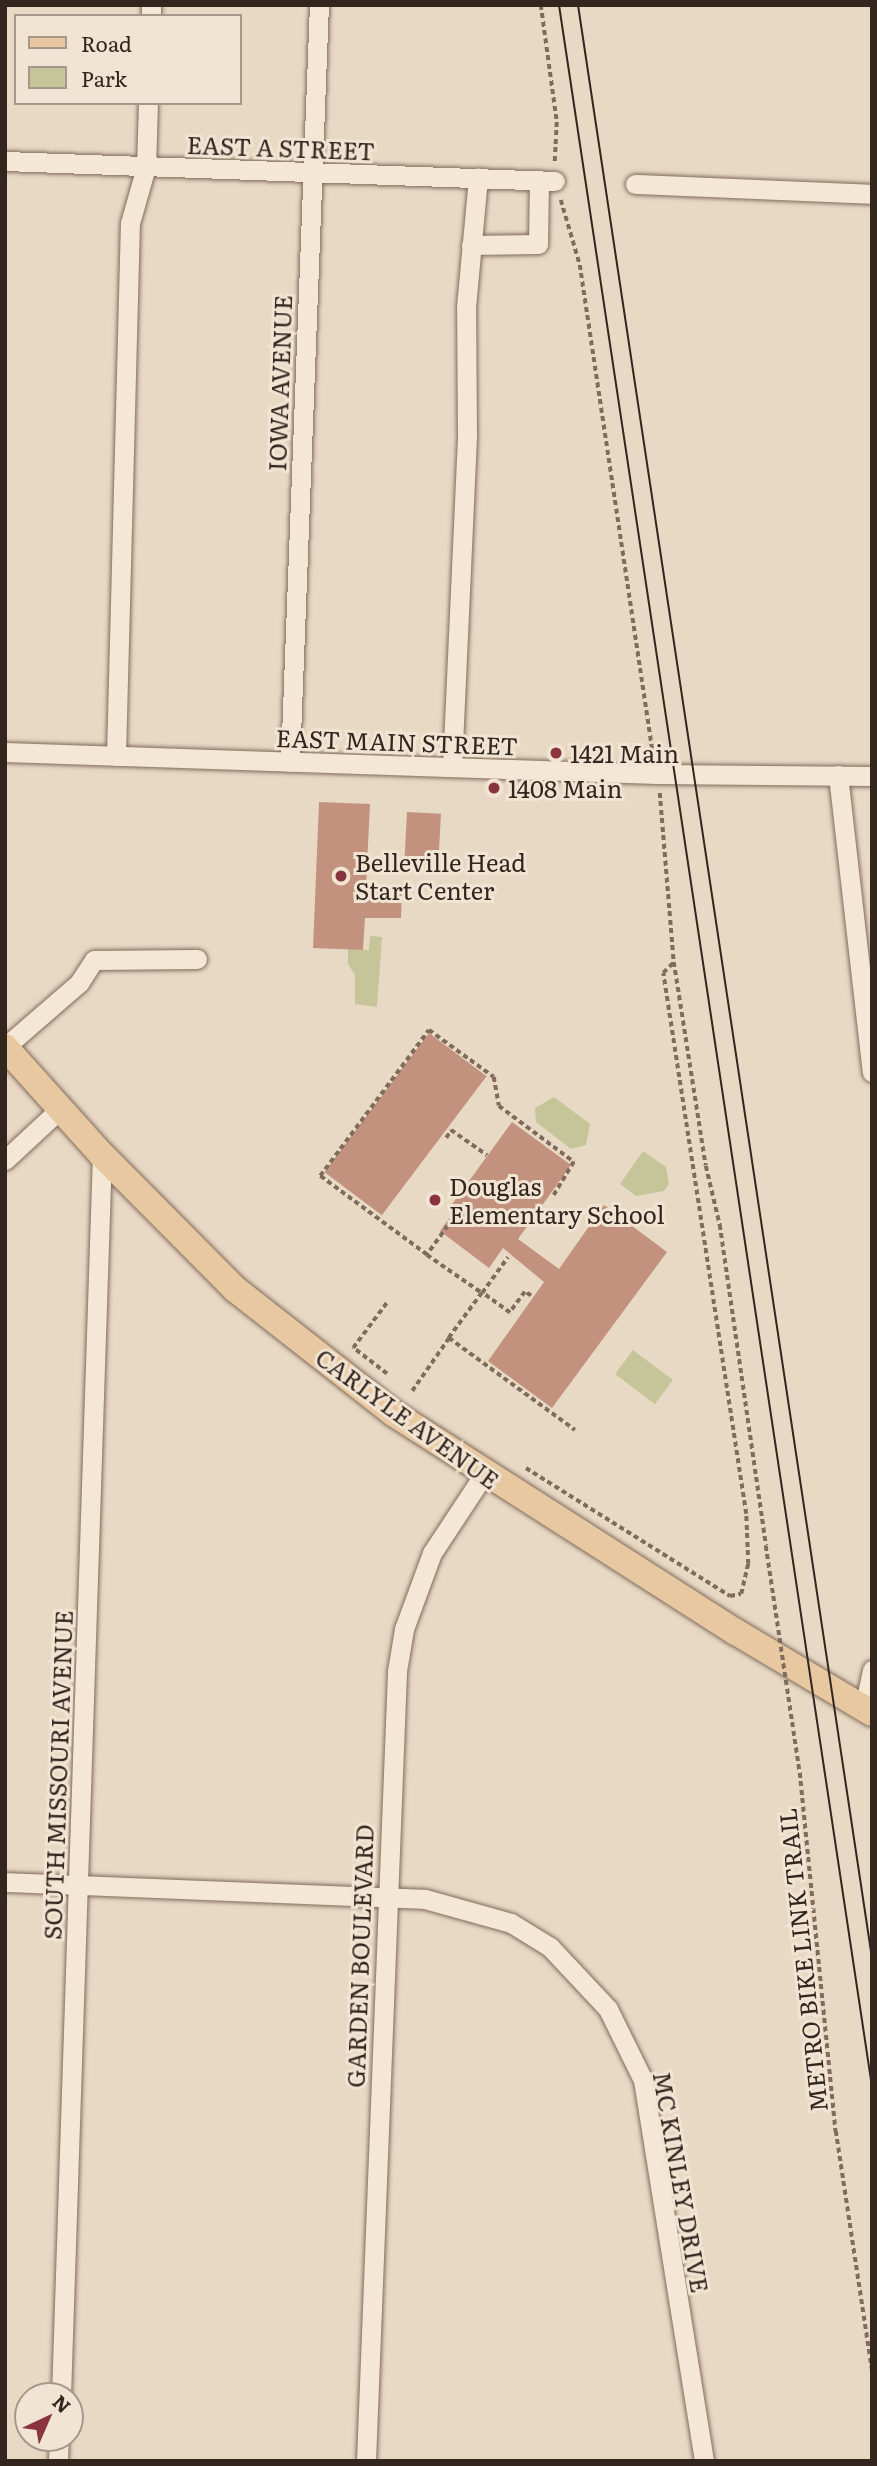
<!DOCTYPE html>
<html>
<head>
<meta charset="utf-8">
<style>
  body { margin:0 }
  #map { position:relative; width:877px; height:2466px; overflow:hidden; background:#e8d9c4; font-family:Literata,serif }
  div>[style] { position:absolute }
  .green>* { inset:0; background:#c5c599; transform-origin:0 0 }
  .building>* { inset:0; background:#c2927e; transform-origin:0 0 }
  .path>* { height:3.5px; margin-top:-1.75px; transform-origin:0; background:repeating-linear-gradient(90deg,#816b5c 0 5px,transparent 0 8.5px) }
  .roads { filter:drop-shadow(0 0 2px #816b5c) drop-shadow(0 0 2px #816b5c) }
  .minor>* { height:19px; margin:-9.5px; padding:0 9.5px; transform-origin:9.5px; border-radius:9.5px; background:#f4e7d6 }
  .major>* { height:26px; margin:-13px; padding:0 13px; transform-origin:13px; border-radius:13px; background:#e8c8a0 }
  .tram>* { height:2px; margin:-1px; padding:0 1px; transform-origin:1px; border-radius:1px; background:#32261f }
  .path-bridge>* { height:3.5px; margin-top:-1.75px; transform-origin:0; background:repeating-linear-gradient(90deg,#816b5c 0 5px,transparent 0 8.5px) }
  .dots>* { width:19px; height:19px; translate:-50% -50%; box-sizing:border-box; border:4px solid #f1e4d3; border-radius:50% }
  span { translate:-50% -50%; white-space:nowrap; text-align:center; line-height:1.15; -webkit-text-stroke:6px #f1e4d3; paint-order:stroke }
  .street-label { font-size:24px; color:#32261f }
  .poi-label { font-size:24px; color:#32261f }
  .left { translate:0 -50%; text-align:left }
  .frame { position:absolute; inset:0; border:7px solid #32261f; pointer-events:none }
  .legend { position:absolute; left:14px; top:14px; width:228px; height:91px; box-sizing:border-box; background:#f1e4d3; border:2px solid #a5988b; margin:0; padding:9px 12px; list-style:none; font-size:21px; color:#32261f }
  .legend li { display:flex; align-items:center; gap:14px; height:35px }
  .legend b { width:35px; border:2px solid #a5988b }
  .north { position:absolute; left:14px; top:2382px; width:70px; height:70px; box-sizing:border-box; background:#f1e4d3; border:2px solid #a5988b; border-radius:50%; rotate:44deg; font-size:19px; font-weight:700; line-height:28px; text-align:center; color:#32261f }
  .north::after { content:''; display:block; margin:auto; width:24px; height:32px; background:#89343f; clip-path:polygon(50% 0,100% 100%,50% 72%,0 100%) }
</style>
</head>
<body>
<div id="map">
  <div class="green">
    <div style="clip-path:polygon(370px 936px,382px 937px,377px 1007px,355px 1004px,355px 975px,348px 964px,348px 949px,369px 950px)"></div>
    <div style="clip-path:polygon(554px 1097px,590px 1124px,586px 1145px,571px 1149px,536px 1122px,535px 1108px)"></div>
    <div style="clip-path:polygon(643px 1151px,666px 1167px,669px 1184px,664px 1191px,636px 1196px,620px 1184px)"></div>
    <div style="left:633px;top:1350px;width:50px;height:30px;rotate:37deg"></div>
  </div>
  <div class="building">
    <div style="clip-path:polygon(319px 802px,370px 804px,366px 886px,402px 887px,401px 918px,365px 918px,363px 950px,313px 948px)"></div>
    <div style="left:407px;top:812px;width:34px;height:52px;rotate:3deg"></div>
    <div style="left:429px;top:1033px;width:72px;height:174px;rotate:37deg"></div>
    <div style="clip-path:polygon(512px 1122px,571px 1165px,518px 1239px,559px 1269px,604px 1205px,667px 1252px,552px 1408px,488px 1361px,544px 1282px,503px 1248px,489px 1268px,440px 1231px,455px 1210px,450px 1207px)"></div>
  </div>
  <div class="path">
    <div style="left:541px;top:5px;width:118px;rotate:82.2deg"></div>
    <div style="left:557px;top:122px;width:40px;rotate:92.9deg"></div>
    <div style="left:561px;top:200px;width:68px;rotate:73.7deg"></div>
    <div style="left:580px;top:265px;width:494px;rotate:81.5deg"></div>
    <div style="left:660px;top:793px;width:170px;rotate:85.3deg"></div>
    <div style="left:674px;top:962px;width:206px;rotate:81.1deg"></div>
    <div style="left:706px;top:1166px;width:61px;rotate:76.7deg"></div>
    <div style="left:720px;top:1225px;width:324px;rotate:81.8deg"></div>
    <div style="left:446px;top:1138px;width:9px;rotate:-58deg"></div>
    <div style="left:451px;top:1130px;width:44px;rotate:34.8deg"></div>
    <div style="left:453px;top:1219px;width:44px;rotate:125.8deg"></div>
    <div style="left:427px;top:1255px;width:133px;rotate:-143.6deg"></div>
    <div style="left:320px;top:1176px;width:182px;rotate:-53.3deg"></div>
    <div style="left:429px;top:1030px;width:80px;rotate:35.9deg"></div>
    <div style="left:494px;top:1077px;width:29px;rotate:80deg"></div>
    <div style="left:499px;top:1106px;width:94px;rotate:36.7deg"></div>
    <div style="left:574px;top:1162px;width:39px;rotate:121deg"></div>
    <div style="left:427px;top:1255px;width:67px;rotate:34.6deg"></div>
    <div style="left:482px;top:1293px;width:44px;rotate:-54.2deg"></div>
    <div style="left:531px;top:1296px;width:7px;rotate:-146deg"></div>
    <div style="left:525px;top:1292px;width:26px;rotate:126deg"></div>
    <div style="left:510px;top:1313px;width:34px;rotate:-144deg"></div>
    <div style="left:482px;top:1293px;width:56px;rotate:126.3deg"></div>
    <div style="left:449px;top:1338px;width:156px;rotate:36.1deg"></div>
    <div style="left:387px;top:1374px;width:43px;rotate:-142.6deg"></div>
    <div style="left:353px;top:1348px;width:59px;rotate:-53.3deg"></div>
    <div style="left:412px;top:1391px;width:65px;rotate:-55.1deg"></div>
    <div style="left:526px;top:1468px;width:241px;rotate:32.1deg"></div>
    <div style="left:730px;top:1596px;width:11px;rotate:-10deg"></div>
    <div style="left:741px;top:1594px;width:31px;rotate:-77deg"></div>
    <div style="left:748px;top:1564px;width:50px;rotate:-92.3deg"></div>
    <div style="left:746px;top:1514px;width:547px;rotate:-98.72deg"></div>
    <div style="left:663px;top:973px;width:16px;rotate:-45deg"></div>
    <div style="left:800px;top:1773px;width:360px;rotate:84.3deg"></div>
    <div style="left:836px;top:2131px;width:242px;rotate:81.4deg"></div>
  </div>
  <div class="roads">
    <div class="minor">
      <div style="left:151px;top:16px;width:11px;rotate:-90deg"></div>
      <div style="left:5px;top:161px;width:550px;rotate:2.08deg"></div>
      <div style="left:635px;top:184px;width:237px;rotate:2.4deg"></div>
      <div style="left:471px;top:245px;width:67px;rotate:-0.9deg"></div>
      <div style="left:538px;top:244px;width:64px;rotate:-89.1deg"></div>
      <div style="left:5px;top:752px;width:652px;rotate:1.93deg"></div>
      <div style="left:657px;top:774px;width:215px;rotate:0.5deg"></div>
      <div style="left:116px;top:756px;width:533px;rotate:-88.5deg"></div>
      <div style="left:130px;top:223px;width:58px;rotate:-74.1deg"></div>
      <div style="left:146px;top:167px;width:64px;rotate:-88.2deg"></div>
      <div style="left:290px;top:762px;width:758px;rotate:-87.81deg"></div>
      <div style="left:452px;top:767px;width:331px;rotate:-87.4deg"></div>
      <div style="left:467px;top:436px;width:129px;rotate:-90.4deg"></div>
      <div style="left:466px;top:307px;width:130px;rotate:-84.7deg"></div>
      <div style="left:838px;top:775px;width:299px;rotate:83.5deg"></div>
      <div style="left:5px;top:1047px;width:98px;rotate:-40.9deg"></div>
      <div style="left:79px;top:983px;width:27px;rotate:-57deg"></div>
      <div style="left:94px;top:960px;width:103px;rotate:-0.6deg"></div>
      <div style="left:5px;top:1160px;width:75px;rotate:-42.8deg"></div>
      <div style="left:864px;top:1708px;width:39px;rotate:-78deg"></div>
      <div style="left:5px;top:1882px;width:420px;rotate:2.3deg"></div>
      <div style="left:425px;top:1899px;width:89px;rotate:15.6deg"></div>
      <div style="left:511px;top:1923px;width:46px;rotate:31.6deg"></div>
      <div style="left:550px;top:1947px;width:85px;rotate:46.9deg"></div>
      <div style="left:608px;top:2009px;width:79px;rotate:63.8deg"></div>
      <div style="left:643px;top:2080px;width:386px;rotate:80.9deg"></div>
      <div style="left:61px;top:2396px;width:1242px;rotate:-88.11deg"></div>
      <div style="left:58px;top:2461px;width:23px;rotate:-88deg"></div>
      <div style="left:366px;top:2461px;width:791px;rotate:-87.75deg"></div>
      <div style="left:397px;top:1671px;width:43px;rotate:-80.5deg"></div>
      <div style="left:404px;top:1629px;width:81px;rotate:-69.8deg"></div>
      <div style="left:432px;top:1553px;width:95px;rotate:-56.6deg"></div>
    </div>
    <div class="major">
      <div style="left:5px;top:1047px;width:145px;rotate:48.1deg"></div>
      <div style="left:102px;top:1155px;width:189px;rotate:45.2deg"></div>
      <div style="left:235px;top:1289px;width:201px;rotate:38.1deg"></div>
      <div style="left:393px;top:1413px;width:407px;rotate:32.6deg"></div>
      <div style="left:736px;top:1632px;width:158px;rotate:30.8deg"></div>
    </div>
  </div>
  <div class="tram">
    <div style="left:559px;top:5px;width:2104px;rotate:81.45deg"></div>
    <div style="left:578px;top:5px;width:1976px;rotate:81.44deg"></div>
  </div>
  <div class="path-bridge">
    <div style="left:766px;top:1546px;width:230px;rotate:81.5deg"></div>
  </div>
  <div class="dots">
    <div style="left:556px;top:753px;background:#89343f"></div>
    <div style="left:494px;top:788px;background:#89343f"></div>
    <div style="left:341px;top:876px;background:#89343f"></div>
    <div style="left:435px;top:1200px;background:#89343f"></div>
  </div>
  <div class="street-label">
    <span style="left:281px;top:147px;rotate:2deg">EAST A STREET</span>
    <span style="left:279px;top:383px;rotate:-88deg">IOWA AVENUE</span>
    <span style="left:397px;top:741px;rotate:2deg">EAST MAIN STREET</span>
    <span style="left:408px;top:1418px;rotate:36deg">CARLYLE AVENUE</span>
    <span style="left:57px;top:1775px;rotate:-88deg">SOUTH MISSOURI AVENUE</span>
    <span style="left:359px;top:1956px;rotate:-88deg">GARDEN BOULEVARD</span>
    <span style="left:802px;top:1960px;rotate:-96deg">METRO BIKE LINK TRAIL</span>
    <span style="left:682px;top:2182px;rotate:80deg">MC KINLEY DRIVE</span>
  </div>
  <div class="poi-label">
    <span class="left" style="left:570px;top:753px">1421 Main</span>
    <span class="left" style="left:508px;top:788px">1408 Main</span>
    <span class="left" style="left:355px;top:876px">Belleville Head<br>Start Center</span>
    <span class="left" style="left:449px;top:1200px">Douglas<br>Elementary School</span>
  </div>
  <div class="frame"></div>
  <ul class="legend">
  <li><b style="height:9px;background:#e8c8a0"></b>Road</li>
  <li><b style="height:19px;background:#c5c599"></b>Park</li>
  </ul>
  <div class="north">N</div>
</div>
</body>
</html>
